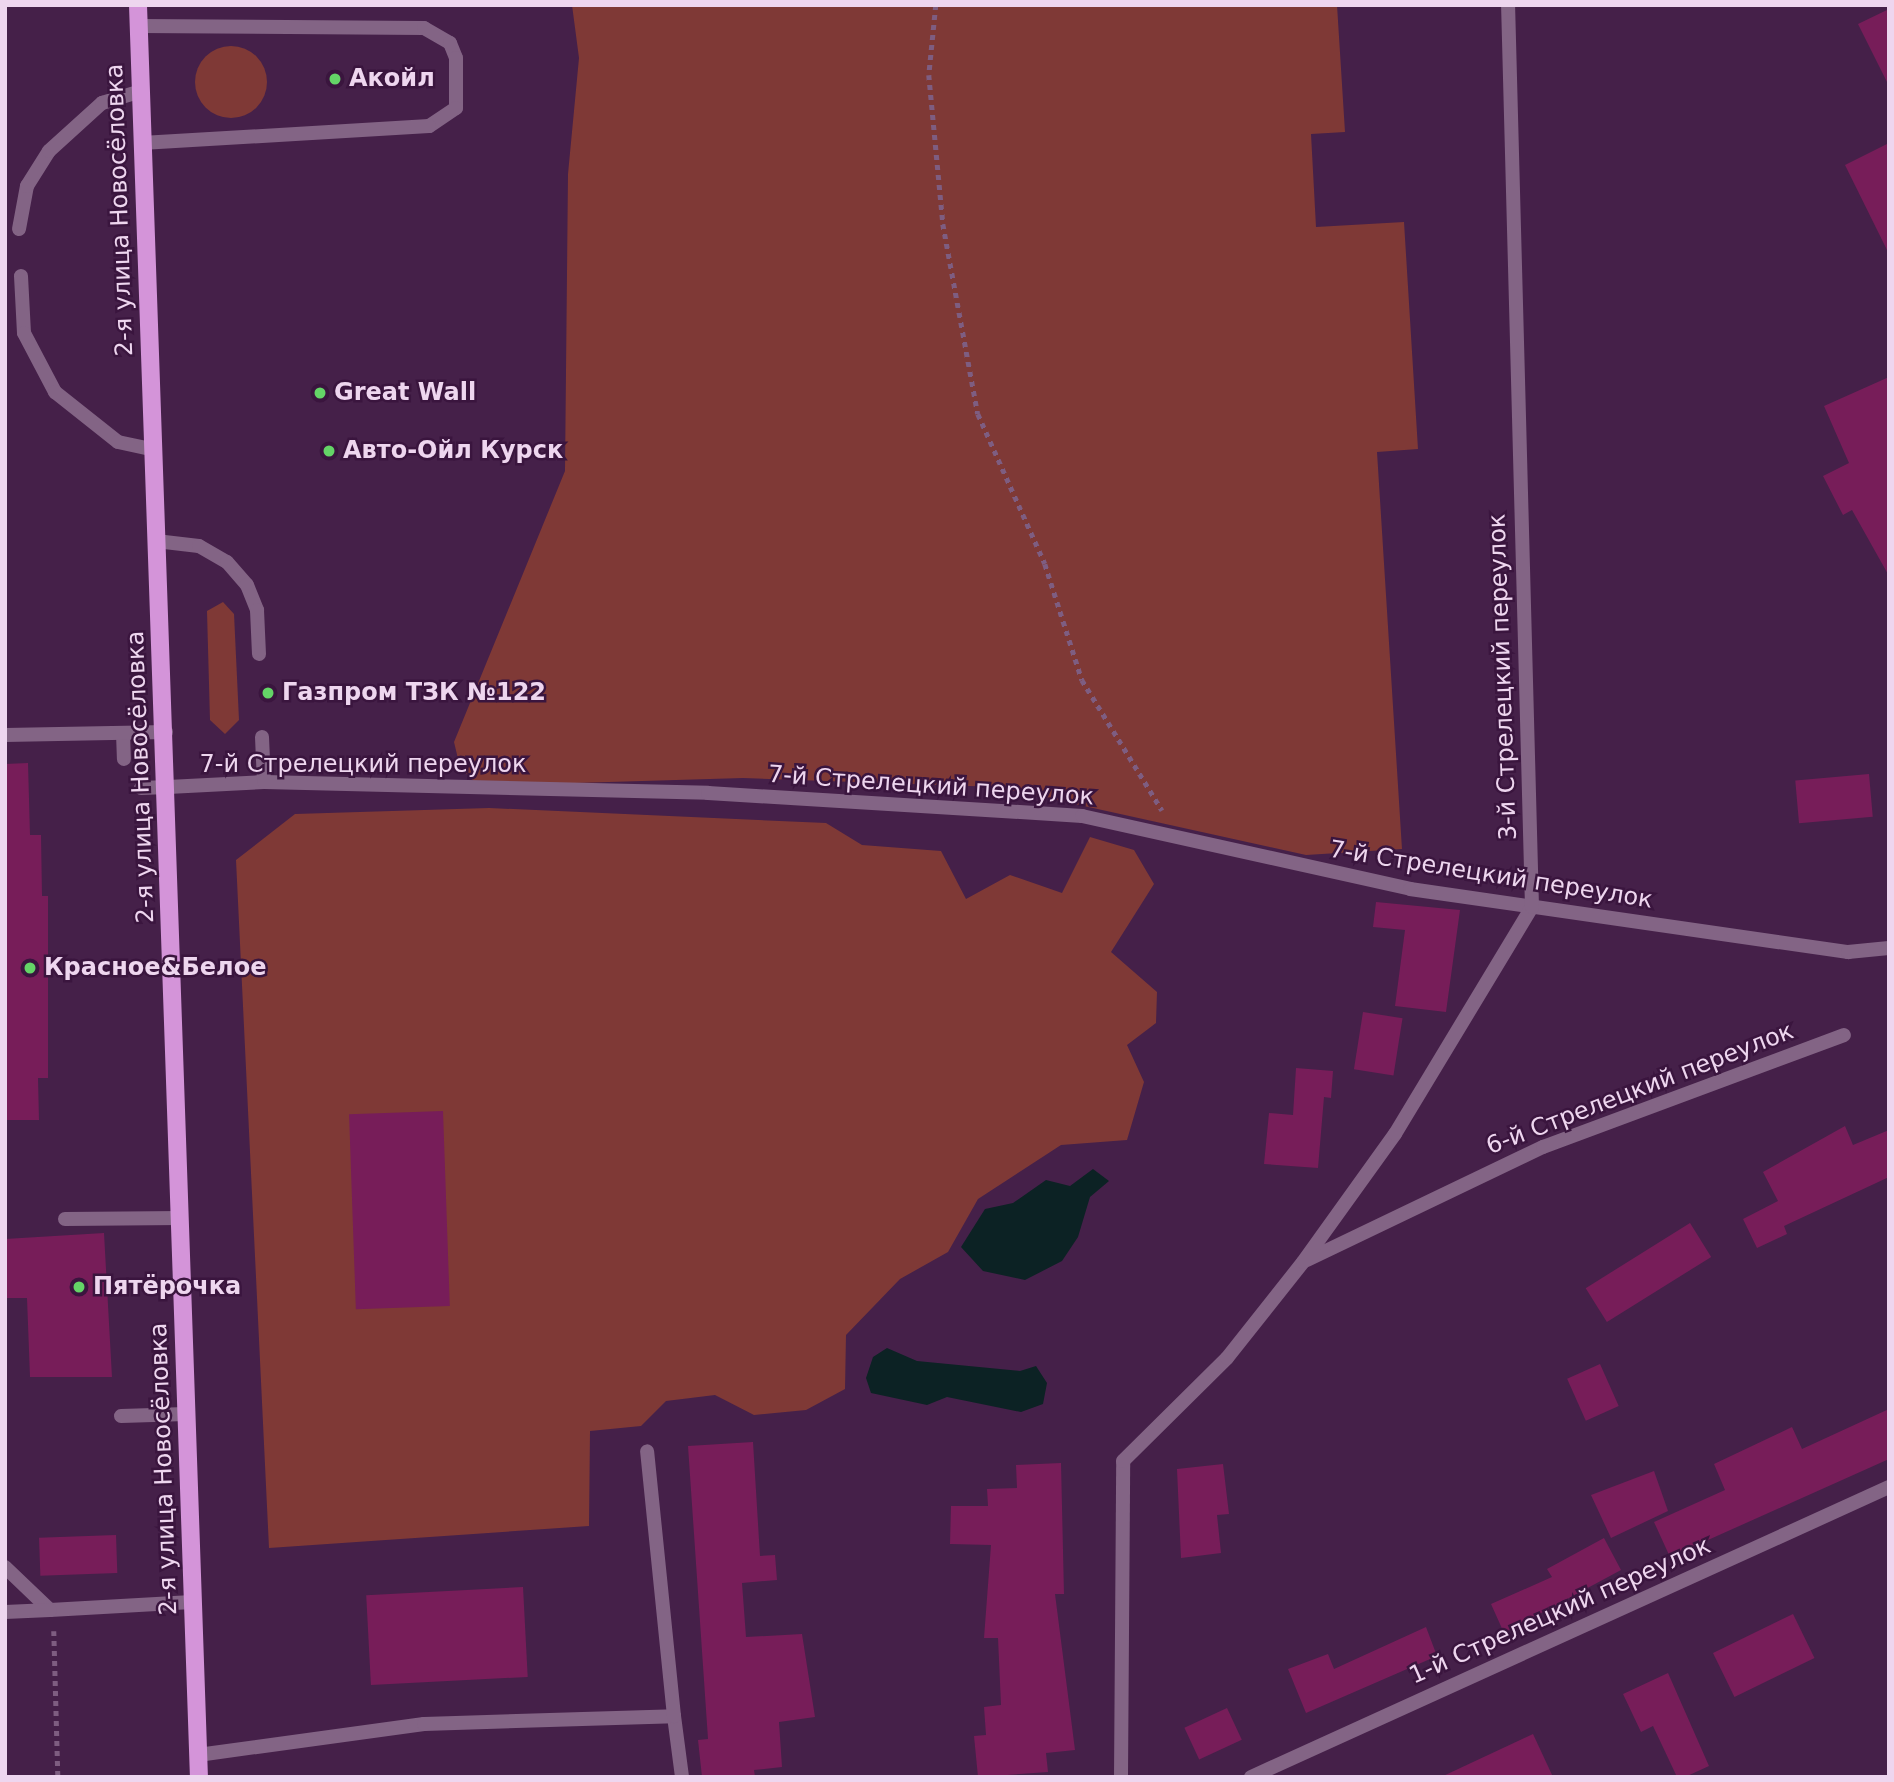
<!DOCTYPE html>
<html>
<head>
<meta charset="utf-8">
<style>
  body { margin:0 }
  #map { position:relative; width:1894px; height:1782px; overflow:hidden; background:#452049; font-family:"DejaVu Sans",sans-serif }
  div>[style] { position:absolute }
  .green>* { inset:0; background:#7f3936 }
  .round { border-radius:50% }
  .water>* { inset:0; background:#0c2224 }
  .building>* { inset:0; background:#771d59; transform-origin:0 0 }
  .path>* { height:4.5px; margin-top:-2.25px; transform-origin:0; background:repeating-linear-gradient(90deg,#7e5d81 0 5px,transparent 0 10px) }
  .service>* { height:14px; margin:-7px; padding:0 7px; transform-origin:7px; border-radius:7px; background:#836485 }
  .minor>* { height:14px; margin:-7px; padding:0 7px; transform-origin:7px; border-radius:7px; background:#836485 }
  .primary>* { height:18px; margin:-9px; padding:0 9px; transform-origin:9px; border-radius:9px; background:#d494d9 }
  .dots>* { width:19px; height:19px; translate:-50% -50%; box-sizing:border-box; border:4px solid #3a153e; border-radius:50% }
  span { translate:-50% -50%; white-space:nowrap; text-align:center; line-height:1.15; -webkit-text-stroke:5px #3a153e; paint-order:stroke }
  .poi-label { font-size:24px; color:#eed6ef; font-weight:700 }
  .left { translate:0 -50%; text-align:left }
  .street-label { font-size:24px; color:#eed6ef }
  .frame { position:absolute; inset:0; border:7px solid #eed6ef; pointer-events:none }
</style>
</head>
<body>
<div id="map">
  <div class="green">
    <div style="clip-path:polygon(572px 5px,1337px 5px,1345px 132px,1311px 134px,1316px 227px,1404px 222px,1418px 449px,1377px 452px,1402px 849px,1306px 855px,998px 787px,743px 778px,478px 786px,460px 767px,454px 742px,565px 471px,568px 174px,579px 58px)"></div>
    <div class="round" style="left:195px;top:46px;width:72px;height:72px"></div>
    <div style="clip-path:polygon(223px 602px,234px 614px,239px 720px,225px 734px,210px 720px,207px 611px)"></div>
    <div style="clip-path:polygon(489px 808px,826px 823px,862px 845px,941px 851px,966px 899px,1010px 875px,1062px 893px,1090px 837px,1134px 850px,1154px 884px,1111px 952px,1157px 992px,1156px 1023px,1127px 1045px,1144px 1082px,1127px 1140px,1061px 1145px,978px 1199px,948px 1252px,900px 1279px,846px 1335px,845px 1389px,806px 1410px,754px 1415px,715px 1395px,666px 1401px,641px 1426px,590px 1431px,589px 1526px,269px 1548px,236px 860px,295px 814px)"></div>
  </div>
  <div class="water">
    <div style="clip-path:polygon(1093px 1169px,1109px 1181px,1090px 1197px,1078px 1237px,1062px 1261px,1025px 1280px,983px 1271px,961px 1247px,985px 1209px,1013px 1203px,1046px 1180px,1070px 1186px)"></div>
    <div style="clip-path:polygon(887px 1348px,917px 1361px,1020px 1371px,1036px 1366px,1047px 1383px,1043px 1404px,1021px 1412px,947px 1397px,927px 1405px,871px 1393px,866px 1378px,873px 1357px)"></div>
  </div>
  <div class="building">
    <div style="clip-path:polygon(1889px 9px,1889px 86px,1858px 24px)"></div>
    <div style="clip-path:polygon(1889px 143px,1889px 254px,1845px 165px)"></div>
    <div style="clip-path:polygon(1889px 377px,1889px 576px,1852px 510px,1843px 515px,1823px 476px,1849px 463px,1824px 406px)"></div>
    <div style="clip-path:polygon(28px 763px,30px 835px,41px 835px,42px 896px,48px 896px,48px 1078px,38px 1078px,39px 1120px,5px 1120px,5px 764px)"></div>
    <div style="left:1869px;top:774px;width:43px;height:74px;rotate:85deg"></div>
    <div style="clip-path:polygon(1376px 902px,1460px 910px,1446px 1012px,1395px 1006px,1405px 930px,1373px 927px)"></div>
    <div style="left:1363px;top:1012px;width:40px;height:58px;rotate:9deg"></div>
    <div style="clip-path:polygon(1296px 1068px,1333px 1071px,1331px 1098px,1324px 1097px,1318px 1168px,1264px 1164px,1269px 1113px,1293px 1115px)"></div>
    <div style="left:443px;top:1111px;width:195px;height:94px;rotate:88deg"></div>
    <div style="clip-path:polygon(1845px 1126px,1853px 1145px,1889px 1130px,1889px 1177px,1784px 1226px,1787px 1234px,1757px 1248px,1743px 1219px,1778px 1201px,1763px 1172px)"></div>
    <div style="left:1690px;top:1223px;width:40px;height:123px;rotate:58deg"></div>
    <div style="clip-path:polygon(104px 1233px,112px 1377px,30px 1377px,27px 1298px,5px 1298px,5px 1239px)"></div>
    <div style="left:1600px;top:1364px;width:46px;height:36px;rotate:66deg"></div>
    <div style="clip-path:polygon(1889px 1409px,1889px 1459px,1670px 1557px,1654px 1522px,1725px 1490px,1714px 1464px,1792px 1427px,1802px 1449px)"></div>
    <div style="clip-path:polygon(753px 1442px,760px 1556px,775px 1555px,777px 1580px,742px 1583px,746px 1637px,802px 1634px,815px 1717px,779px 1722px,782px 1767px,754px 1770px,755px 1777px,702px 1777px,698px 1740px,708px 1739px,688px 1446px)"></div>
    <div style="clip-path:polygon(1061px 1463px,1064px 1594px,1055px 1594px,1075px 1750px,1046px 1753px,1048px 1772px,978px 1777px,974px 1736px,986px 1735px,984px 1707px,1001px 1705px,998px 1638px,984px 1638px,991px 1545px,950px 1544px,951px 1506px,988px 1506px,987px 1489px,1017px 1488px,1016px 1465px)"></div>
    <div style="clip-path:polygon(1223px 1464px,1229px 1514px,1217px 1515px,1221px 1553px,1181px 1558px,1177px 1469px)"></div>
    <div style="clip-path:polygon(1654px 1471px,1668px 1511px,1611px 1538px,1591px 1495px)"></div>
    <div style="left:116px;top:1535px;width:38px;height:77px;rotate:88deg"></div>
    <div style="clip-path:polygon(1604px 1538px,1621px 1570px,1504px 1633px,1491px 1604px,1552px 1577px,1547px 1569px)"></div>
    <div style="left:523px;top:1587px;width:90px;height:157px;rotate:87deg"></div>
    <div style="left:1793px;top:1614px;width:49px;height:89px;rotate:64deg"></div>
    <div style="clip-path:polygon(1426px 1627px,1437px 1656px,1306px 1713px,1288px 1669px,1328px 1654px,1334px 1669px)"></div>
    <div style="clip-path:polygon(1668px 1673px,1709px 1766px,1685px 1777px,1677px 1777px,1653px 1726px,1641px 1732px,1623px 1694px)"></div>
    <div style="left:1227px;top:1708px;width:35px;height:47px;rotate:65deg"></div>
    <div style="clip-path:polygon(1533px 1734px,1553px 1777px,1441px 1777px)"></div>
  </div>
  <div class="path">
    <div style="left:936px;top:5px;width:70px;rotate:95.7deg"></div>
    <div style="left:929px;top:75px;width:150px;rotate:84.6deg"></div>
    <div style="left:943px;top:224px;width:193px;rotate:79.6deg"></div>
    <div style="left:978px;top:414px;width:164px;rotate:65.9deg"></div>
    <div style="left:1045px;top:564px;width:122px;rotate:72.3deg"></div>
    <div style="left:1082px;top:680px;width:153px;rotate:58.4deg"></div>
    <div style="left:54px;top:1631px;width:146px;rotate:88.4deg"></div>
  </div>
  <div class="service">
    <div style="left:139px;top:26px;width:285px;rotate:0.4deg"></div>
    <div style="left:424px;top:28px;width:30px;rotate:30deg"></div>
    <div style="left:450px;top:43px;width:16px;rotate:68deg"></div>
    <div style="left:456px;top:58px;width:50px;rotate:90deg"></div>
    <div style="left:456px;top:108px;width:32px;rotate:146deg"></div>
    <div style="left:429px;top:126px;width:288px;rotate:176.6deg"></div>
    <div style="left:19px;top:229px;width:44px;rotate:-79.5deg"></div>
    <div style="left:27px;top:186px;width:41px;rotate:-57.8deg"></div>
    <div style="left:49px;top:151px;width:72px;rotate:-42.2deg"></div>
    <div style="left:102px;top:103px;width:41px;rotate:-17.1deg"></div>
    <div style="left:21px;top:276px;width:57px;rotate:87deg"></div>
    <div style="left:24px;top:333px;width:67px;rotate:62.3deg"></div>
    <div style="left:55px;top:392px;width:80px;rotate:38.4deg"></div>
    <div style="left:118px;top:442px;width:34px;rotate:12deg"></div>
    <div style="left:156px;top:541px;width:43px;rotate:6.6deg"></div>
    <div style="left:199px;top:546px;width:32px;rotate:30deg"></div>
    <div style="left:227px;top:562px;width:30px;rotate:49deg"></div>
    <div style="left:247px;top:585px;width:27px;rotate:68deg"></div>
    <div style="left:257px;top:610px;width:44px;rotate:87.4deg"></div>
    <div style="left:123px;top:733px;width:26px;rotate:88deg"></div>
    <div style="left:5px;top:735px;width:161px;rotate:-1.1deg"></div>
    <div style="left:262px;top:737px;width:45px;rotate:87.5deg"></div>
    <div style="left:141px;top:788px;width:27px;rotate:-2deg"></div>
    <div style="left:65px;top:1219px;width:116px;rotate:-0.5deg"></div>
    <div style="left:121px;top:1416px;width:65px;rotate:-1.8deg"></div>
    <div style="left:5px;top:1567px;width:62px;rotate:43.7deg"></div>
    <div style="left:50px;top:1610px;width:142px;rotate:-3.2deg"></div>
    <div style="left:5px;top:1612px;width:45px;rotate:-2.5deg"></div>
    <div style="left:674px;top:1716px;width:62px;rotate:82.5deg"></div>
  </div>
  <div class="minor">
    <div style="left:168px;top:787px;width:96px;rotate:-3deg"></div>
    <div style="left:264px;top:782px;width:444px;rotate:1.4deg"></div>
    <div style="left:708px;top:793px;width:375px;rotate:3.5deg"></div>
    <div style="left:1082px;top:816px;width:336px;rotate:12.5deg"></div>
    <div style="left:1410px;top:889px;width:443px;rotate:8.2deg"></div>
    <div style="left:1848px;top:952px;width:41px;rotate:-5.6deg"></div>
    <div style="left:1307px;top:1260px;width:262px;rotate:-25.6deg"></div>
    <div style="left:1543px;top:1147px;width:321px;rotate:-20.4deg"></div>
    <div style="left:198px;top:1755px;width:228px;rotate:-7.8deg"></div>
    <div style="left:424px;top:1724px;width:250px;rotate:-1.8deg"></div>
    <div style="left:674px;top:1716px;width:266px;rotate:-95.8deg"></div>
    <div style="left:1121px;top:1777px;width:316px;rotate:-89.6deg"></div>
    <div style="left:1123px;top:1461px;width:146px;rotate:-44.7deg"></div>
    <div style="left:1227px;top:1358px;width:122px;rotate:-51.6deg"></div>
    <div style="left:1303px;top:1262px;width:158px;rotate:-54.3deg"></div>
    <div style="left:1395px;top:1134px;width:265px;rotate:-58.9deg"></div>
    <div style="left:1532px;top:907px;width:902px;rotate:-91.52deg"></div>
    <div style="left:1251px;top:1777px;width:701px;rotate:-24.44deg"></div>
  </div>
  <div class="primary">
    <div style="left:138px;top:5px;width:1773px;rotate:88.03deg"></div>
  </div>
  <div class="dots">
    <div style="left:335px;top:79px;background:#64d467"></div>
    <div style="left:320px;top:393px;background:#64d467"></div>
    <div style="left:329px;top:451px;background:#64d467"></div>
    <div style="left:268px;top:693px;background:#64d467"></div>
    <div style="left:30px;top:968px;background:#64d467"></div>
    <div style="left:79px;top:1287px;background:#64d467"></div>
  </div>
  <div class="poi-label">
    <span class="left" style="left:349px;top:79px">Акойл</span>
    <span class="left" style="left:334px;top:393px">Great Wall</span>
    <span class="left" style="left:343px;top:451px">Авто-Ойл Курск</span>
    <span class="left" style="left:282px;top:693px">Газпром ТЗК №122</span>
    <span class="left" style="left:44px;top:968px">Красное&amp;Белое</span>
    <span class="left" style="left:93px;top:1287px">Пятёрочка</span>
  </div>
  <div class="street-label">
    <span style="left:120px;top:210px;rotate:-92deg">2-я улица Новосёловка</span>
    <span style="left:1503px;top:677px;rotate:-92deg">3-й Стрелецкий переулок</span>
    <span style="left:363px;top:765px">7-й Стрелецкий переулок</span>
    <span style="left:141px;top:777px;rotate:-92deg">2-я улица Новосёловка</span>
    <span style="left:931px;top:786px;rotate:4deg">7-й Стрелецкий переулок</span>
    <span style="left:1491px;top:875px;rotate:9deg">7-й Стрелецкий переулок</span>
    <span style="left:1640px;top:1089px;rotate:-21deg">6-й Стрелецкий переулок</span>
    <span style="left:164px;top:1469px;rotate:-92deg">2-я улица Новосёловка</span>
    <span style="left:1560px;top:1611px;rotate:-24deg">1-й Стрелецкий переулок</span>
  </div>
  <div class="frame"></div>
</div>
</body>
</html>
